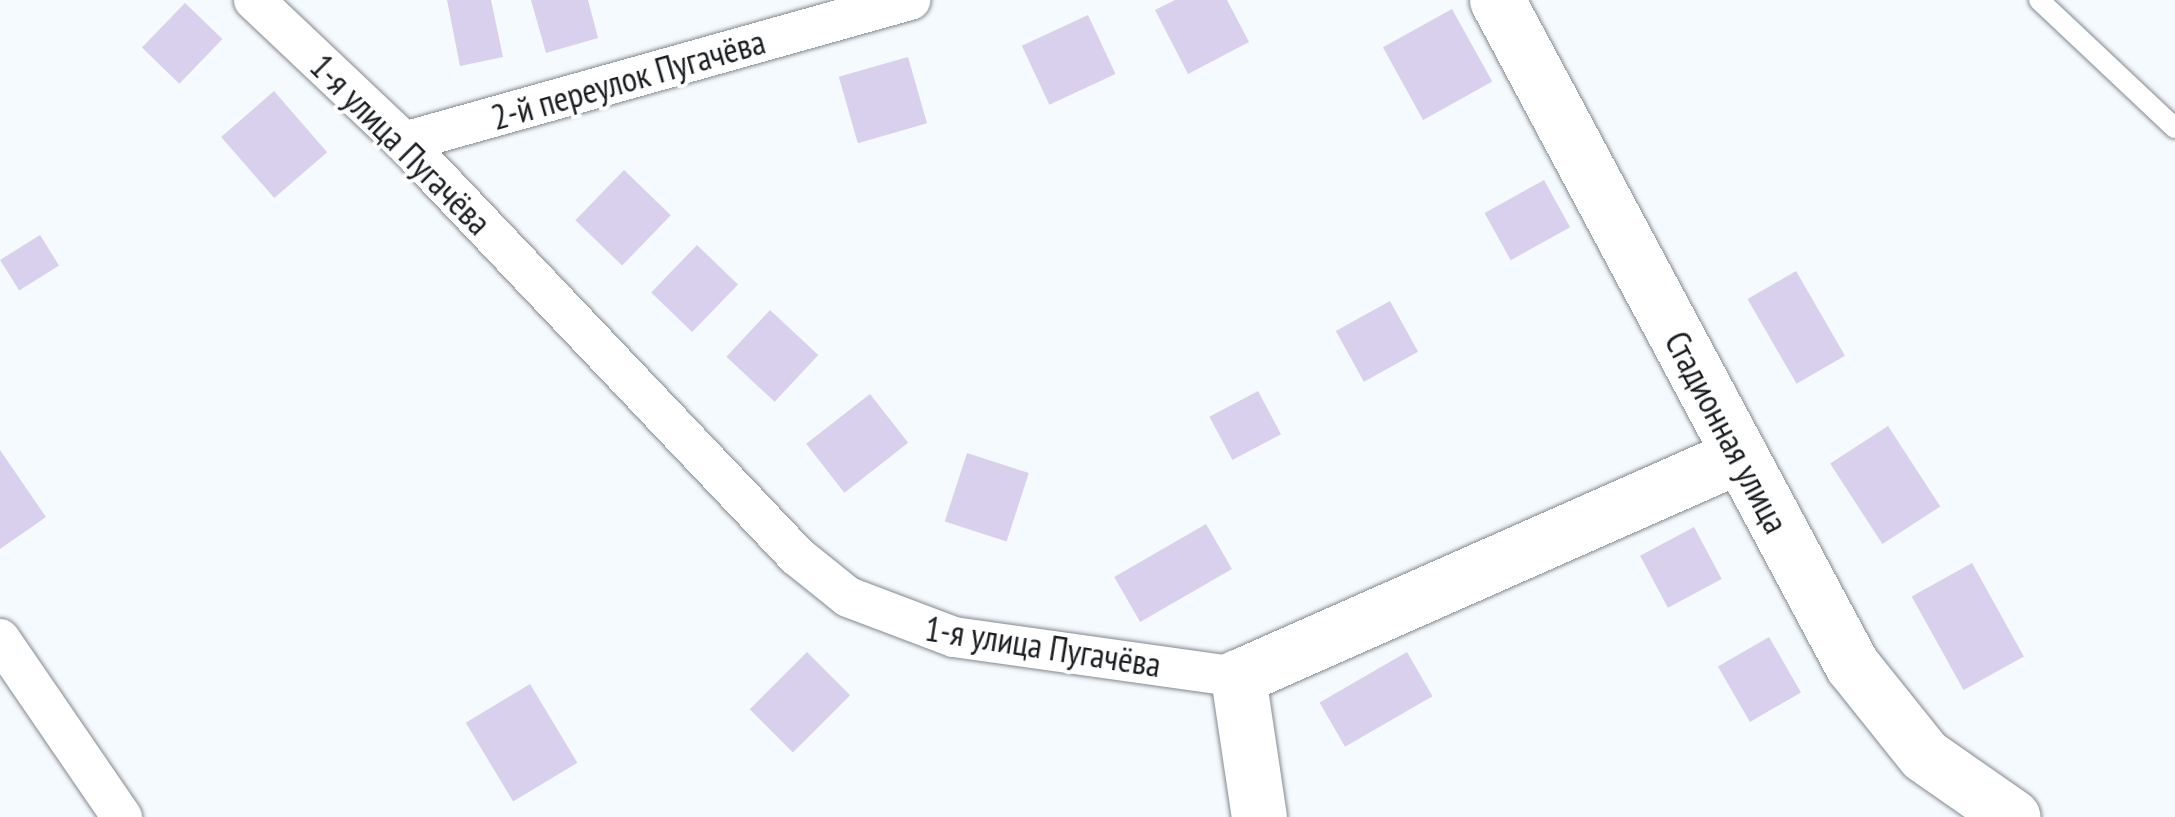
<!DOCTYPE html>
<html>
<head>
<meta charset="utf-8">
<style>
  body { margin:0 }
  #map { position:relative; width:2175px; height:817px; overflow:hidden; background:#f5fafe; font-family:"PT Sans Narrow",sans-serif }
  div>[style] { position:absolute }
  .building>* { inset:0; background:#d9d0ed; transform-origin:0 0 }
  .roads { filter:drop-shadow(0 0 2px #82898f) drop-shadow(0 0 2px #82898f) }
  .lane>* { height:20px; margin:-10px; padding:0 10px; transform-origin:10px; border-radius:10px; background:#fff }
  .street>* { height:40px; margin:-20px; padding:0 20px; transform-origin:20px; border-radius:20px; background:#fff }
  .secondary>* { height:55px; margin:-27.5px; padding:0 27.5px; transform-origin:27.5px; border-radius:27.5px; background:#fff }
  span { translate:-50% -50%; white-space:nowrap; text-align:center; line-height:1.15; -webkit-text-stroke:8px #fff; paint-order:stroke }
  .street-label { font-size:35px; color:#191c1f }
</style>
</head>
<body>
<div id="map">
  <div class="building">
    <div style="clip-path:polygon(447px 0,491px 0,503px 57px,460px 66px)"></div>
    <div style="clip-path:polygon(531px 0,588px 0,598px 38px,546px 53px)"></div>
    <div style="clip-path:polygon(1175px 0,1227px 0,1249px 42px,1188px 74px,1155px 10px)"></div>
    <div style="left:185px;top:3px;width:52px;height:62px;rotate:44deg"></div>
    <div style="left:1452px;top:9px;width:83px;height:79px;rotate:61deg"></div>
    <div style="left:1088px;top:15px;width:65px;height:73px;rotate:65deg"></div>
    <div style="left:908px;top:57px;width:69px;height:72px;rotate:74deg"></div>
    <div style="left:274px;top:91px;width:81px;height:70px;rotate:49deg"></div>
    <div style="left:624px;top:170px;width:65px;height:70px;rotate:44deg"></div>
    <div style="left:1544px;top:180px;width:54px;height:68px;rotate:61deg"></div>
    <div style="left:40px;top:235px;width:36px;height:47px;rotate:58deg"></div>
    <div style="left:697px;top:245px;width:57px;height:66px;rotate:44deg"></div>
    <div style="left:1796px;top:271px;width:98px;height:56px;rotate:60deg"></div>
    <div style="left:1390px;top:301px;width:58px;height:62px;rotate:61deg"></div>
    <div style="left:770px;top:310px;width:66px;height:64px;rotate:43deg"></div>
    <div style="left:1258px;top:391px;width:49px;height:55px;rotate:62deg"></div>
    <div style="left:870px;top:394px;width:62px;height:81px;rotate:52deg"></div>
    <div style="left:1888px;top:426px;width:96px;height:69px;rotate:57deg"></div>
    <div style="clip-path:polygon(0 450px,46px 517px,0 549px)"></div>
    <div style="left:967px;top:453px;width:65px;height:72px;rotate:18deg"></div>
    <div style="left:1206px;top:524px;width:52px;height:106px;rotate:60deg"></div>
    <div style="left:1694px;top:527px;width:59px;height:61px;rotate:62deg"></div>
    <div style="left:1972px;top:563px;width:107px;height:69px;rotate:61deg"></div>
    <div style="left:1769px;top:637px;width:64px;height:59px;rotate:60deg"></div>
    <div style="left:807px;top:652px;width:61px;height:81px;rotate:45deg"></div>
    <div style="left:1407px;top:652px;width:51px;height:101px;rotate:60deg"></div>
    <div style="left:530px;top:684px;width:92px;height:75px;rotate:59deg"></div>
  </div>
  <div class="roads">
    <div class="lane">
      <div style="left:2039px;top:0;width:187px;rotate:43.3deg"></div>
    </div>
    <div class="street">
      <div style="left:254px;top:0;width:207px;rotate:43.4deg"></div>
      <div style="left:404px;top:142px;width:571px;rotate:46.49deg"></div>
      <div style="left:797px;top:556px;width:65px;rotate:38.8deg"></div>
      <div style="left:848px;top:597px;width:113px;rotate:20.7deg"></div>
      <div style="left:954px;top:637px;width:287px;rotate:8deg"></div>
      <div style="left:404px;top:142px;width:526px;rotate:-15.68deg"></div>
      <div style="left:0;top:639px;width:216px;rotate:55.6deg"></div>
    </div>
    <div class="secondary">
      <div style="left:1497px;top:0;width:754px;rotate:61.91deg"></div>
      <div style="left:1852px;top:665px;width:115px;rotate:51.3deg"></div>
      <div style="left:1924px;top:755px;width:108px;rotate:34.9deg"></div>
      <div style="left:1259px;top:817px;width:142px;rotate:-98.5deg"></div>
      <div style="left:1238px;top:677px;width:549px;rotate:-23.86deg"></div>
    </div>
  </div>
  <div class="street-label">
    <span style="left:628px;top:79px;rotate:-16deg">2-й переулок Пугачёва</span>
    <span style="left:401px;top:144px;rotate:45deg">1-я улица Пугачёва</span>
    <span style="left:1727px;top:432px;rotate:62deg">Стадионная улица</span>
    <span style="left:1043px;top:646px;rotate:9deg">1-я улица Пугачёва</span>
  </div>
</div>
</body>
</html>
